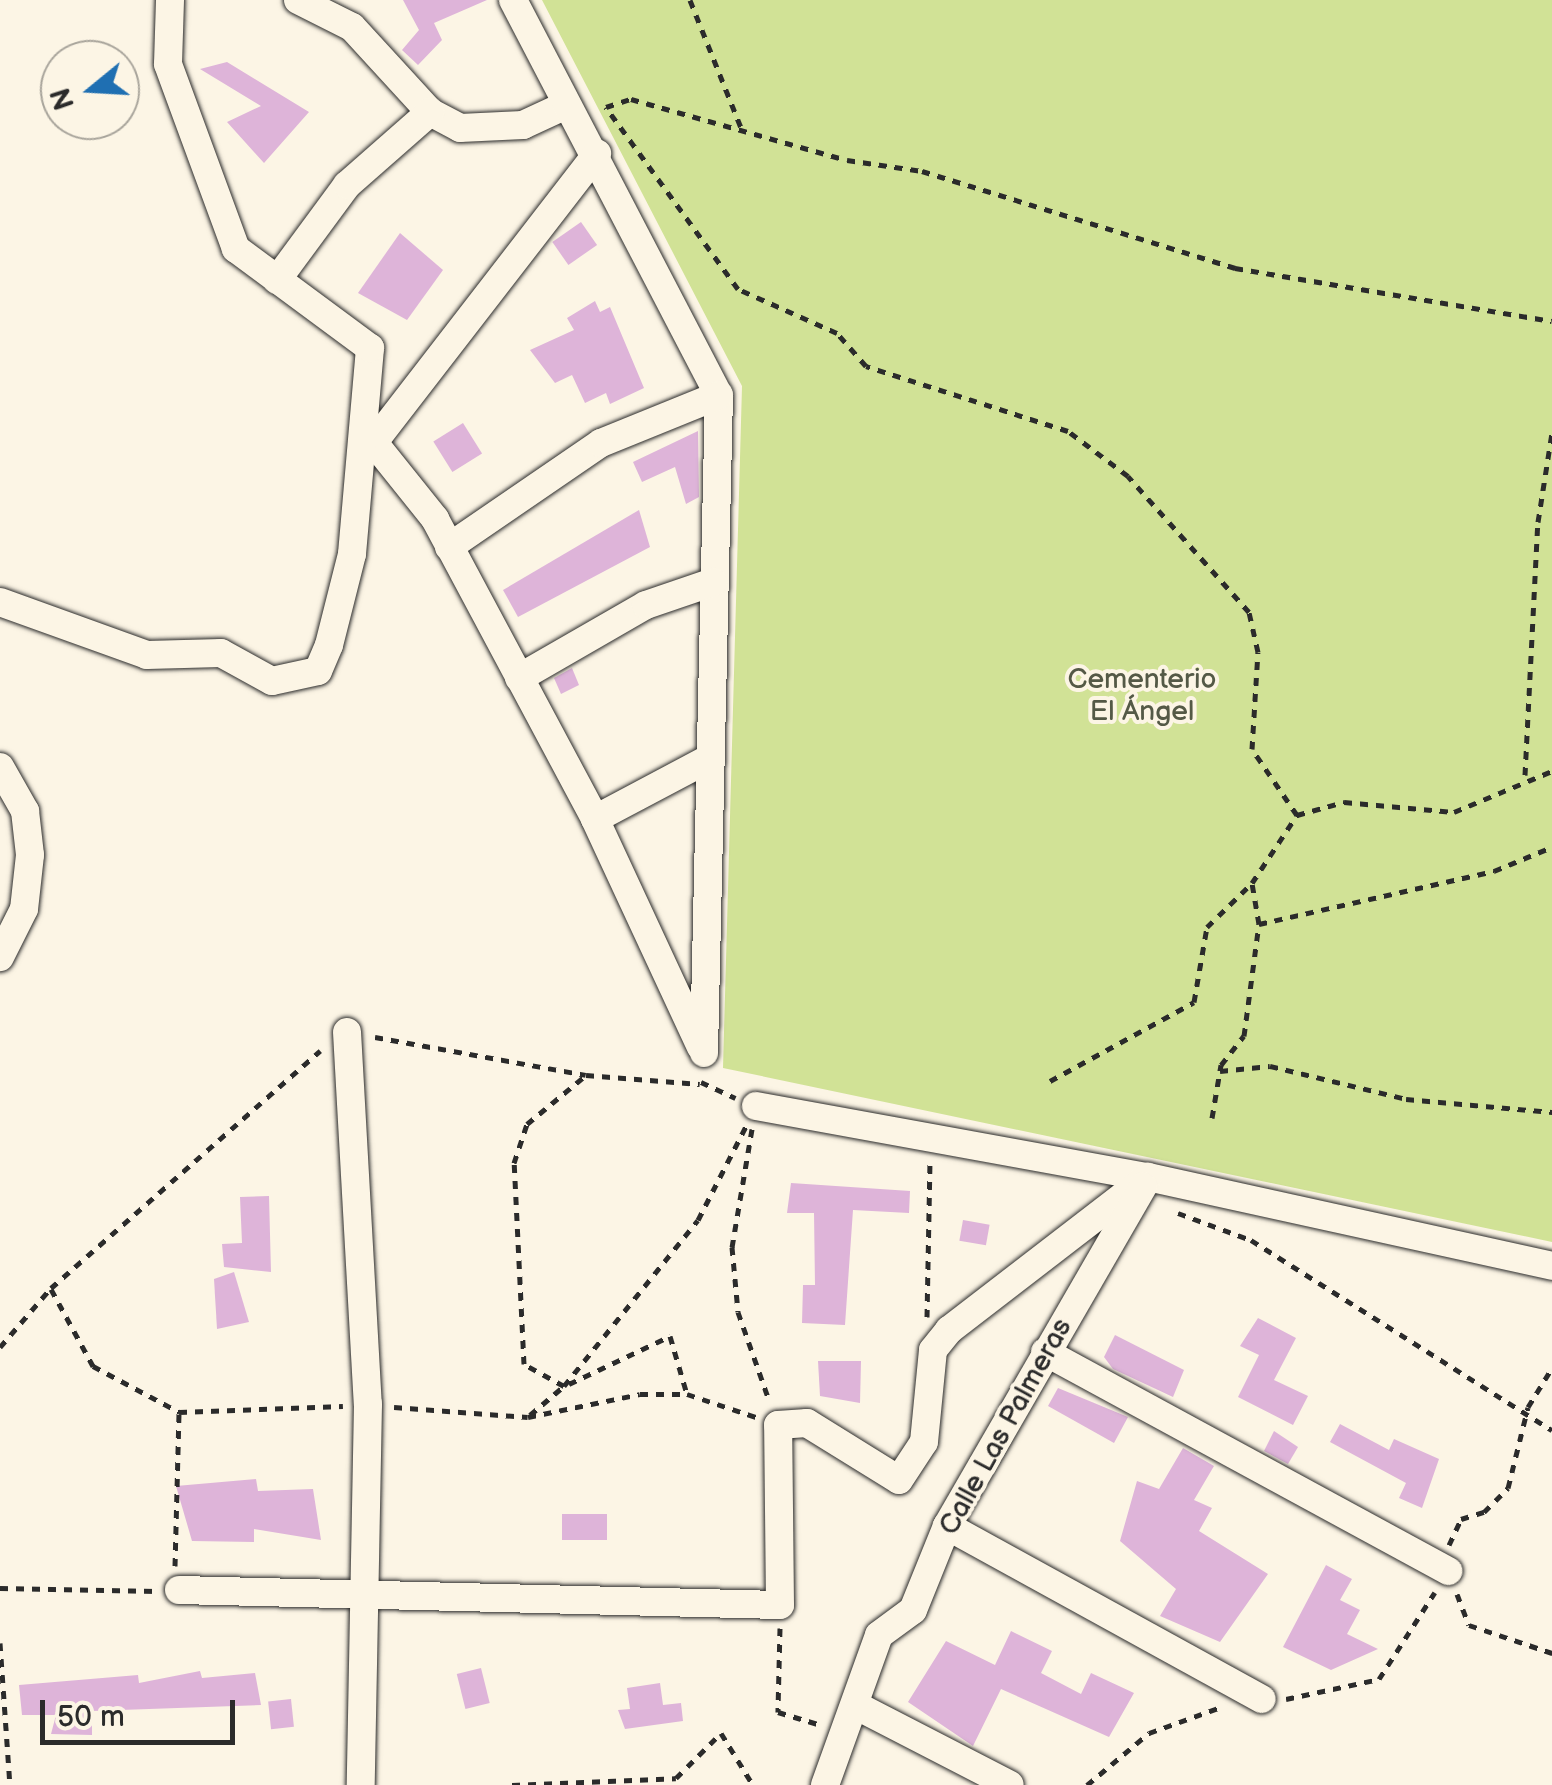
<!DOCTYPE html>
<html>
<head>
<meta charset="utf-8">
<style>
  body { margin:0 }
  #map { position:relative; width:1552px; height:1785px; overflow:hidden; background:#fcf5e5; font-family:"Balsamiq Sans",sans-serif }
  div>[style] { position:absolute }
  .green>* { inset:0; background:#d1e296 }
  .building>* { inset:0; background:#deb4d9; transform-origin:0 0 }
  .path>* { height:5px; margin-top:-2.5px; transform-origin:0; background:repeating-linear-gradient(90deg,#2b2b2b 0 8px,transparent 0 16px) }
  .roads { filter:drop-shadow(0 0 2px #2b2b2b) drop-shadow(0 0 2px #2b2b2b) }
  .street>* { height:28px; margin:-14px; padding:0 14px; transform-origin:14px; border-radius:14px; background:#fcf5e5 }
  span { translate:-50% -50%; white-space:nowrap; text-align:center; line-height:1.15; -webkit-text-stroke:8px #fcf5e5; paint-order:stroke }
  .park-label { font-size:28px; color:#545946 }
  .street-label { font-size:28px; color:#2b2b2b }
  .north { position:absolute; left:40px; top:40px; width:100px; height:100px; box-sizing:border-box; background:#fcf5e5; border:2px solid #a8a49b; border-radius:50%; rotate:252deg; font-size:28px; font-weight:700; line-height:40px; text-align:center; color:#2b2b2b }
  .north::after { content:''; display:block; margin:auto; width:35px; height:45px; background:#1f6fb2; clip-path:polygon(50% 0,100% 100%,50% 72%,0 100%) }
  .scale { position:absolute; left:40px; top:1700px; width:195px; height:45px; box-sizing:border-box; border:5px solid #2b2b2b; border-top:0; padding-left:12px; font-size:30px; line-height:35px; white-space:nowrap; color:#2b2b2b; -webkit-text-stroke:8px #fcf5e5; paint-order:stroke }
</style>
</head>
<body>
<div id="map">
  <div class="green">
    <div style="clip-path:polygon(542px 0,1552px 0,1552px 1242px,723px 1068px,742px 386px)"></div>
  </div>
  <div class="building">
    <div style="clip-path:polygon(403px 0,487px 0,434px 23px,442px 40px,418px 65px,402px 50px,419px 30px)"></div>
    <div style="clip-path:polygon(227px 62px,309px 112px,264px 163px,227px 122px,261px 106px,200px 69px)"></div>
    <div style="left:581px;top:222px;width:28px;height:35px;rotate:55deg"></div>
    <div style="clip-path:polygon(400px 233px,443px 270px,407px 320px,358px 293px)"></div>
    <div style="clip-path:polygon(595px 301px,600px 312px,610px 307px,644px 388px,610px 404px,606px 393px,585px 403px,572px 375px,555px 383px,530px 350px,574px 330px,567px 318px)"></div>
    <div style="left:463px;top:423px;width:36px;height:35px;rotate:58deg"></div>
    <div style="clip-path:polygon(698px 431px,699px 497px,686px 504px,675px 467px,642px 482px,633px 462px)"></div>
    <div style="clip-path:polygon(639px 510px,650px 547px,518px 617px,503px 590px)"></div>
    <div style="clip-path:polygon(572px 668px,579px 685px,561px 694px,554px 678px)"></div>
    <div style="clip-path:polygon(791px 1183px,910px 1191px,909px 1213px,853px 1210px,845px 1325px,802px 1323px,803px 1285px,815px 1285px,814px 1213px,787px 1213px)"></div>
    <div style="clip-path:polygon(269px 1196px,271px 1272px,224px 1267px,222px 1244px,242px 1243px,240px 1197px)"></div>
    <div style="left:963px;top:1220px;width:27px;height:21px;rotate:10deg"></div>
    <div style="clip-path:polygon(234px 1272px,249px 1322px,217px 1329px,214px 1279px)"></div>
    <div style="clip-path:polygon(1258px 1318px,1296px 1338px,1274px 1380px,1308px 1396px,1293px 1425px,1238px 1397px,1259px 1355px,1240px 1346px)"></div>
    <div style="clip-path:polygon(1115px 1335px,1184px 1370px,1173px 1397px,1113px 1369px,1104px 1357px)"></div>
    <div style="clip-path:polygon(818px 1361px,861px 1361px,860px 1403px,820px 1396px)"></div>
    <div style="clip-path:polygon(1058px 1388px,1128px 1417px,1114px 1443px,1048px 1406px)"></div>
    <div style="clip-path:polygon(1340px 1424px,1389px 1450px,1394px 1439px,1439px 1459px,1422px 1508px,1399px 1498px,1406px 1483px,1330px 1442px)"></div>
    <div style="clip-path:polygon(1274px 1431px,1298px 1447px,1288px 1464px,1264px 1451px)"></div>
    <div style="clip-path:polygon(1183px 1448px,1214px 1466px,1194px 1500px,1212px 1508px,1199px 1531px,1268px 1574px,1220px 1642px,1160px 1616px,1176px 1589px,1120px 1541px,1137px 1481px,1159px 1489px)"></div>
    <div style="clip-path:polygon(256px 1479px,258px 1491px,313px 1489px,321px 1540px,254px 1529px,254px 1542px,192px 1541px,176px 1486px)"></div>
    <div style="left:562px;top:1514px;width:45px;height:26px"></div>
    <div style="clip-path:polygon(1326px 1565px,1352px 1579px,1340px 1600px,1360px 1610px,1347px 1634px,1378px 1649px,1331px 1670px,1283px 1647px)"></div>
    <div style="clip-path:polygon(1011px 1631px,1052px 1651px,1041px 1673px,1081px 1694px,1091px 1673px,1134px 1693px,1109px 1737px,1001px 1689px,973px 1746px,908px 1702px,946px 1641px,995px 1665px)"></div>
    <div style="left:481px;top:1668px;width:36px;height:25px;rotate:76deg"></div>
    <div style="clip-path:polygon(200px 1671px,202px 1678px,255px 1673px,261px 1705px,92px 1711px,92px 1735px,51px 1734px,56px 1715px,22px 1715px,19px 1685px,138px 1675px,139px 1683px)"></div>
    <div style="clip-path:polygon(660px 1683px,663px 1705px,681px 1703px,683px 1721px,625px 1729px,618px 1710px,630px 1709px,627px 1688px)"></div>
    <div style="left:291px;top:1699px;width:28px;height:23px;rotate:84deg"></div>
  </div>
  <div class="path">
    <div style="left:690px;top:0;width:140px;rotate:68.2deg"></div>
    <div style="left:1525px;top:775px;width:253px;rotate:-87.1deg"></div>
    <div style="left:1538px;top:522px;width:90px;rotate:-81.1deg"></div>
    <div style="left:1297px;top:815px;width:80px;rotate:-124.3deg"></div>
    <div style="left:1252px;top:749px;width:97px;rotate:-86.5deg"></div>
    <div style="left:1258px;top:652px;width:41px;rotate:-102.7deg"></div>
    <div style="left:1249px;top:612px;width:182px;rotate:-131.7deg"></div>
    <div style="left:1128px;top:476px;width:75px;rotate:-143.1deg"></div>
    <div style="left:1068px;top:431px;width:212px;rotate:-162.2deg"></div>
    <div style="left:866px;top:366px;width:44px;rotate:-131.3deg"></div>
    <div style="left:837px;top:333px;width:108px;rotate:-156deg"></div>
    <div style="left:738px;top:289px;width:225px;rotate:-126deg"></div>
    <div style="left:606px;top:107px;width:26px;rotate:-18deg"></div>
    <div style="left:631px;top:99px;width:224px;rotate:15.8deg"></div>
    <div style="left:847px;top:160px;width:76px;rotate:8.3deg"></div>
    <div style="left:922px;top:171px;width:328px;rotate:17.2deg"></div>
    <div style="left:1235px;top:268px;width:321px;rotate:9.5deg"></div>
    <div style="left:1259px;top:924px;width:241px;rotate:-12.7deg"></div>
    <div style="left:1494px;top:871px;width:63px;rotate:-22.5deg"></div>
    <div style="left:375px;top:1037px;width:214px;rotate:10.2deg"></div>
    <div style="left:586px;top:1075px;width:114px;rotate:4.5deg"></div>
    <div style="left:1220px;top:1071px;width:50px;rotate:-5.7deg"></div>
    <div style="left:1270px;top:1066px;width:140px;rotate:13.6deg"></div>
    <div style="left:1406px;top:1099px;width:147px;rotate:5.1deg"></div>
    <div style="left:1050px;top:1081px;width:164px;rotate:-28.7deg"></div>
    <div style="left:1194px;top:1002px;width:76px;rotate:-80.2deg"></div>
    <div style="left:1207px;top:927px;width:63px;rotate:-44.4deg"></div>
    <div style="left:701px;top:1082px;width:38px;rotate:25deg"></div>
    <div style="left:1212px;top:1118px;width:54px;rotate:-80.4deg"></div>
    <div style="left:1221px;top:1065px;width:37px;rotate:-52deg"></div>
    <div style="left:1244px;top:1036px;width:113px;rotate:-82.4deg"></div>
    <div style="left:1259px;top:924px;width:42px;rotate:-99.7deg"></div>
    <div style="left:1252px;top:883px;width:82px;rotate:-56.5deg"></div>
    <div style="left:1297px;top:815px;width:49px;rotate:-15.5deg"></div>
    <div style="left:1344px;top:802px;width:110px;rotate:5.2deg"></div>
    <div style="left:1454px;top:812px;width:106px;rotate:-22.7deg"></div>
    <div style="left:752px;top:1129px;width:120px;rotate:99.6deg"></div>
    <div style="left:732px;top:1247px;width:65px;rotate:84.7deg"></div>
    <div style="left:738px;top:1312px;width:93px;rotate:70.6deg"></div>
    <div style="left:1178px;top:1213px;width:78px;rotate:20.3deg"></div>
    <div style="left:1251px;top:1240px;width:356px;rotate:32.3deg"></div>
    <div style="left:51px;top:1289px;width:88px;rotate:61.4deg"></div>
    <div style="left:93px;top:1366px;width:98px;rotate:28.1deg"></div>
    <div style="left:179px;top:1412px;width:164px;rotate:-2.1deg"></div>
    <div style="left:927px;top:1317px;width:153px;rotate:-88.9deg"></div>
    <div style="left:0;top:1347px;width:78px;rotate:-49.2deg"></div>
    <div style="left:51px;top:1288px;width:359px;rotate:-41.4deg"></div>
    <div style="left:569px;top:1384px;width:112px;rotate:-25.4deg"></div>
    <div style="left:670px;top:1336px;width:60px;rotate:73.7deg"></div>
    <div style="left:564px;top:1386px;width:46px;rotate:-151.2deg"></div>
    <div style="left:524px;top:1364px;width:201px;rotate:-92.8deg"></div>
    <div style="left:514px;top:1163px;width:41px;rotate:-71.6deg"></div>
    <div style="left:527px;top:1124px;width:77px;rotate:-39.7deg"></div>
    <div style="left:394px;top:1407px;width:134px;rotate:4.3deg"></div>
    <div style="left:528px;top:1417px;width:114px;rotate:-11.6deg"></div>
    <div style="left:640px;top:1394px;width:47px"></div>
    <div style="left:687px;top:1394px;width:73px;rotate:18.4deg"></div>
    <div style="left:530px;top:1415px;width:45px;rotate:-40.5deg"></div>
    <div style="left:564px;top:1386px;width:213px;rotate:-51.1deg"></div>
    <div style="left:698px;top:1220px;width:106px;rotate:-62.9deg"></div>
    <div style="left:1449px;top:1545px;width:29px;rotate:-65deg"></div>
    <div style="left:1461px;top:1519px;width:24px;rotate:-17deg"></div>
    <div style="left:1484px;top:1512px;width:34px;rotate:-45deg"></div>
    <div style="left:1508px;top:1488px;width:83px;rotate:-76.1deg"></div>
    <div style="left:1528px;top:1407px;width:46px;rotate:-58.4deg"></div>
    <div style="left:175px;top:1566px;width:153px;rotate:-88.5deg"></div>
    <div style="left:0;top:1588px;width:157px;rotate:1.1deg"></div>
    <div style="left:1457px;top:1594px;width:33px;rotate:69deg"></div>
    <div style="left:1469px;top:1625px;width:88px;rotate:18.6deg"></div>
    <div style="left:780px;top:1628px;width:84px;rotate:91.4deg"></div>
    <div style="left:778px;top:1712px;width:45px;rotate:16.8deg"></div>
    <div style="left:0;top:1643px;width:142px;rotate:86deg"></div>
    <div style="left:1286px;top:1699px;width:95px;rotate:-12.1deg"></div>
    <div style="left:1379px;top:1679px;width:103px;rotate:-57.2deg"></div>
    <div style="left:512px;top:1785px;width:164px;rotate:-2.4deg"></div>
    <div style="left:676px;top:1778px;width:64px;rotate:-45deg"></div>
    <div style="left:721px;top:1733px;width:61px;rotate:58.4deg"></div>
    <div style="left:1087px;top:1785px;width:81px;rotate:-40deg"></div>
    <div style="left:1149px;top:1733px;width:77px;rotate:-19.9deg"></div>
  </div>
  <div class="roads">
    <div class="street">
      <div style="left:298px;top:0;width:60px;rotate:26.6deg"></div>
      <div style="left:352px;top:27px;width:115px;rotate:47.5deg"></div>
      <div style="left:430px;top:112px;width:34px;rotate:28deg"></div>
      <div style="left:460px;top:128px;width:63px;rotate:-2.7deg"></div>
      <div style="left:523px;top:125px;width:47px;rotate:-24.9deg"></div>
      <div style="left:513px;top:0;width:445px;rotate:62.5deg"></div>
      <div style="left:719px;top:395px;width:658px;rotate:91.31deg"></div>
      <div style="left:277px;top:280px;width:118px;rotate:-53.6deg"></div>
      <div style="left:347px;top:185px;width:111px;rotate:-41.3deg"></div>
      <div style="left:367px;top:434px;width:109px;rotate:51.3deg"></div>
      <div style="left:435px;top:519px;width:340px;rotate:61.9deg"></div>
      <div style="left:595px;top:819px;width:251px;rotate:65.1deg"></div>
      <div style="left:374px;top:442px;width:365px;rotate:-52.3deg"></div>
      <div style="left:449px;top:547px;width:184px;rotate:-34.4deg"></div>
      <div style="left:601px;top:443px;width:127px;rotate:-22.1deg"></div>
      <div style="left:0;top:602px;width:156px;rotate:19.8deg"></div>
      <div style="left:147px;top:655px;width:74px;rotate:-1.5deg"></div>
      <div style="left:221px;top:653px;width:58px;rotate:28.8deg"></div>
      <div style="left:272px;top:681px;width:47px;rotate:-12.3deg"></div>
      <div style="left:318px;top:671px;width:28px;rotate:-67deg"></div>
      <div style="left:329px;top:645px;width:94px;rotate:-75.8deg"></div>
      <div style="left:352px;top:554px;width:207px;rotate:-85deg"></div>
      <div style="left:370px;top:348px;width:167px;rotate:-143.5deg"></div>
      <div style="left:236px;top:249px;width:197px;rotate:-110.2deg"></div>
      <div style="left:168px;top:64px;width:64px;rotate:-88.2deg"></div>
      <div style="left:519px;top:678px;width:146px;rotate:-29.9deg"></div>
      <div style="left:646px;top:605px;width:71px;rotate:-18.9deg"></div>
      <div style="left:0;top:767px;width:51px;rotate:60.4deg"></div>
      <div style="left:25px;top:811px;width:44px;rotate:83.5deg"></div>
      <div style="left:30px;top:855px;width:54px;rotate:96.3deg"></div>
      <div style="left:24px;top:909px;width:54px;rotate:116.6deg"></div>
      <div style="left:595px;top:819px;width:130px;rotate:-27.9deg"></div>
      <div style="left:347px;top:1032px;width:373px;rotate:86.8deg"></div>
      <div style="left:368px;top:1404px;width:381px;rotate:91.1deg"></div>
      <div style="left:756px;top:1106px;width:398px;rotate:10.3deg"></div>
      <div style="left:1148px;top:1177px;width:414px;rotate:12.4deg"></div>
      <div style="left:1045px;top:1352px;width:459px;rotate:28.5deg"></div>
      <div style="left:947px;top:1526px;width:359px;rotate:28.8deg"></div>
      <div style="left:179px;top:1590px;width:601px;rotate:1.43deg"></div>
      <div style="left:780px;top:1605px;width:180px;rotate:-90.6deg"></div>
      <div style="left:778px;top:1425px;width:29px;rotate:-4deg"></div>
      <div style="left:807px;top:1423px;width:108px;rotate:31.8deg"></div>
      <div style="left:899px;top:1480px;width:45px;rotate:-56.7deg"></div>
      <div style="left:924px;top:1442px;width:92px;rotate:-84.4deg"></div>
      <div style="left:933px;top:1350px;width:26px;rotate:-51deg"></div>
      <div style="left:949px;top:1330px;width:251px;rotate:-37.6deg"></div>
      <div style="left:855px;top:1705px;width:174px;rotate:27.3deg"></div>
      <div style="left:825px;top:1785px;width:159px;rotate:-70.2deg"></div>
      <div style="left:879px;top:1635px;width:42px;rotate:-36.3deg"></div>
      <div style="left:913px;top:1610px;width:91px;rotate:-68deg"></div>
      <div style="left:947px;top:1526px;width:392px;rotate:-60deg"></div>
    </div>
  </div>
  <div class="park-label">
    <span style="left:1142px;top:696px">Cementerio<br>El Ángel</span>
  </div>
  <div class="street-label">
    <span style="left:1006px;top:1427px;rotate:-61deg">Calle Las Palmeras</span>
  </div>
  <div class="north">N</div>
  <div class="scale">50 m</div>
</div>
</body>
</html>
